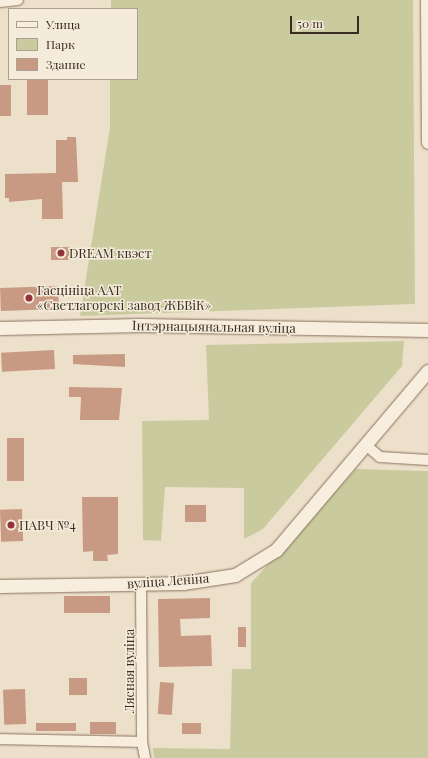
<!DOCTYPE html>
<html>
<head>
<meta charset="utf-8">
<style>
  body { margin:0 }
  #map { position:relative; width:428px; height:758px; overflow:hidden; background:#ede0cb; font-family:"Playfair Display",serif }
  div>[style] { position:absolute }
  .green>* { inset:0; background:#c9cb9f }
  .building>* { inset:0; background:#c99a83; transform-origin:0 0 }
  .roads { filter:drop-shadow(0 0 1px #89725f) drop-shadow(0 0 1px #89725f) }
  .minor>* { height:10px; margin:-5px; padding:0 5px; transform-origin:5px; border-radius:5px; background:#f8eede }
  .tertiary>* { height:13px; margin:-6.5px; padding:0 6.5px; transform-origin:6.5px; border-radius:6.5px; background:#f8eede }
  .dots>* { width:11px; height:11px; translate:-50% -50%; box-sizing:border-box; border:2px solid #f4ebda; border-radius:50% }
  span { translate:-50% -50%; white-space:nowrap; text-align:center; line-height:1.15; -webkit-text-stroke:3px #f4ebda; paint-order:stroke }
  .poi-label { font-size:13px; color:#3a2c22 }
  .left { translate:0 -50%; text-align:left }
  .street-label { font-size:13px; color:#3a2c22 }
  .legend { position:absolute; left:8px; top:8px; width:130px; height:72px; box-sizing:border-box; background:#f4ebda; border:1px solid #aa9f90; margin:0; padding:5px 7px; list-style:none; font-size:12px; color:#3a2c22 }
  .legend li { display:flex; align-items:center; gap:8px; height:20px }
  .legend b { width:20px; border:1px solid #aa9f90 }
  .scale { position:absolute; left:290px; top:16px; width:69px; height:18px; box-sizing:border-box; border:2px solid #3a2c22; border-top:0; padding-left:5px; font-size:12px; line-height:14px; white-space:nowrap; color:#3a2c22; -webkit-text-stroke:3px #f4ebda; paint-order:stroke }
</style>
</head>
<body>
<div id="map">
  <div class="green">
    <div style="clip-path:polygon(111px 0,413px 0,415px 304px,80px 316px,110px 127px,110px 79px,137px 79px,137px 9px,111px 9px)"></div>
    <div style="clip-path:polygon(404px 341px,402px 366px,263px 529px,244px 539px,244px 488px,165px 487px,161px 541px,143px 540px,142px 421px,209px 420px,206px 345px)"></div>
    <div style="clip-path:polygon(356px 469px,428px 471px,428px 758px,154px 758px,153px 748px,230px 749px,232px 669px,251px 669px,251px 583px)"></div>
  </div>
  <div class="building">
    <div style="left:27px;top:79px;width:21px;height:36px"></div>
    <div style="left:0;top:85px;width:11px;height:31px"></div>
    <div style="clip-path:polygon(67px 137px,76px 137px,78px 182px,62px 182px,63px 219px,42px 219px,42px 199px,9px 202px,9px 198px,5px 198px,5px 174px,56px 173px,56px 140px,67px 140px)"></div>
    <div style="left:51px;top:247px;width:19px;height:13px"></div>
    <div style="left:58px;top:286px;width:23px;height:58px;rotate:88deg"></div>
    <div style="left:54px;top:350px;width:19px;height:53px;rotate:87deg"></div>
    <div style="clip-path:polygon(125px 354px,125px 367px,73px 364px,73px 355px)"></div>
    <div style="clip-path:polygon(69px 387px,122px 388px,119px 420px,80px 420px,81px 397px,69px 397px)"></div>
    <div style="left:7px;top:438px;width:17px;height:43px"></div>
    <div style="clip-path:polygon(82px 497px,118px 497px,118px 554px,107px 555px,108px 561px,93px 561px,93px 551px,83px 552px)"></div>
    <div style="left:185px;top:505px;width:21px;height:17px"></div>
    <div style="left:22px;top:509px;width:32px;height:22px;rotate:88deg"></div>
    <div style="left:64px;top:596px;width:46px;height:17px"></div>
    <div style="clip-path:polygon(210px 598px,210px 618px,180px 619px,181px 636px,211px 635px,212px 666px,159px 667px,158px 599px)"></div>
    <div style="left:246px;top:627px;width:20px;height:8px;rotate:90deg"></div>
    <div style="left:87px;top:678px;width:17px;height:18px;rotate:90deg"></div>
    <div style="left:160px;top:682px;width:14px;height:32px;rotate:4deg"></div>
    <div style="left:25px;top:689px;width:35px;height:22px;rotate:88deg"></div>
    <div style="left:90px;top:722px;width:26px;height:12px"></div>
    <div style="left:76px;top:723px;width:8px;height:40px;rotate:90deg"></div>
    <div style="left:201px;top:723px;width:11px;height:19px;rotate:90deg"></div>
  </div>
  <div class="roads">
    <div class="minor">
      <div style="left:0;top:2px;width:18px;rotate:-6deg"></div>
      <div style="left:366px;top:445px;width:18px;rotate:41deg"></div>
      <div style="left:380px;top:457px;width:48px;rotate:3.6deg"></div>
      <div style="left:141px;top:584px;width:158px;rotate:89.6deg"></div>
      <div style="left:142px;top:742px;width:16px;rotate:79deg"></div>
      <div style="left:0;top:739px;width:142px;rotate:1.2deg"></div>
    </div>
    <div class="tertiary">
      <div style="left:427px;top:0;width:142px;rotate:89.6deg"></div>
      <div style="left:0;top:328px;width:140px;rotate:-1.2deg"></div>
      <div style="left:140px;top:325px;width:288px;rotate:1deg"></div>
      <div style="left:0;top:586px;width:183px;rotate:-0.9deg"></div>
      <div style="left:183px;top:583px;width:53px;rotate:-8.7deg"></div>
      <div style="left:235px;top:575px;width:48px;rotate:-31.4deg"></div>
      <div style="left:276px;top:550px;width:235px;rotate:-49.7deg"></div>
    </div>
  </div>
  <div class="dots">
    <div style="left:61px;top:253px;background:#95333b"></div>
    <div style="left:29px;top:298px;background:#95333b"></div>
    <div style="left:11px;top:525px;background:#95333b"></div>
  </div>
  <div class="poi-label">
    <span class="left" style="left:69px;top:253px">DREAM квэст</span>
    <span class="left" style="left:37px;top:298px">Гасцініца ААТ<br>«Светлагорскі завод ЖБВіК»</span>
    <span class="left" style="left:19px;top:525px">ПАВЧ №4</span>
  </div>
  <div class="street-label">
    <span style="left:214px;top:327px;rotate:1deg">Інтэрнацыянальная вуліца</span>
    <span style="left:168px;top:581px;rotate:-4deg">вуліца Леніна</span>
    <span style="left:129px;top:671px;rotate:-90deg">Лясная вуліца</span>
  </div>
  <ul class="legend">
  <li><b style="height:5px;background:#f8eede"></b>Улица</li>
  <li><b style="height:11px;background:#c9cb9f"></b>Парк</li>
  <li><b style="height:11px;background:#c99a83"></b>Здание</li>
  </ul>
  <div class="scale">50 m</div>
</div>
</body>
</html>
